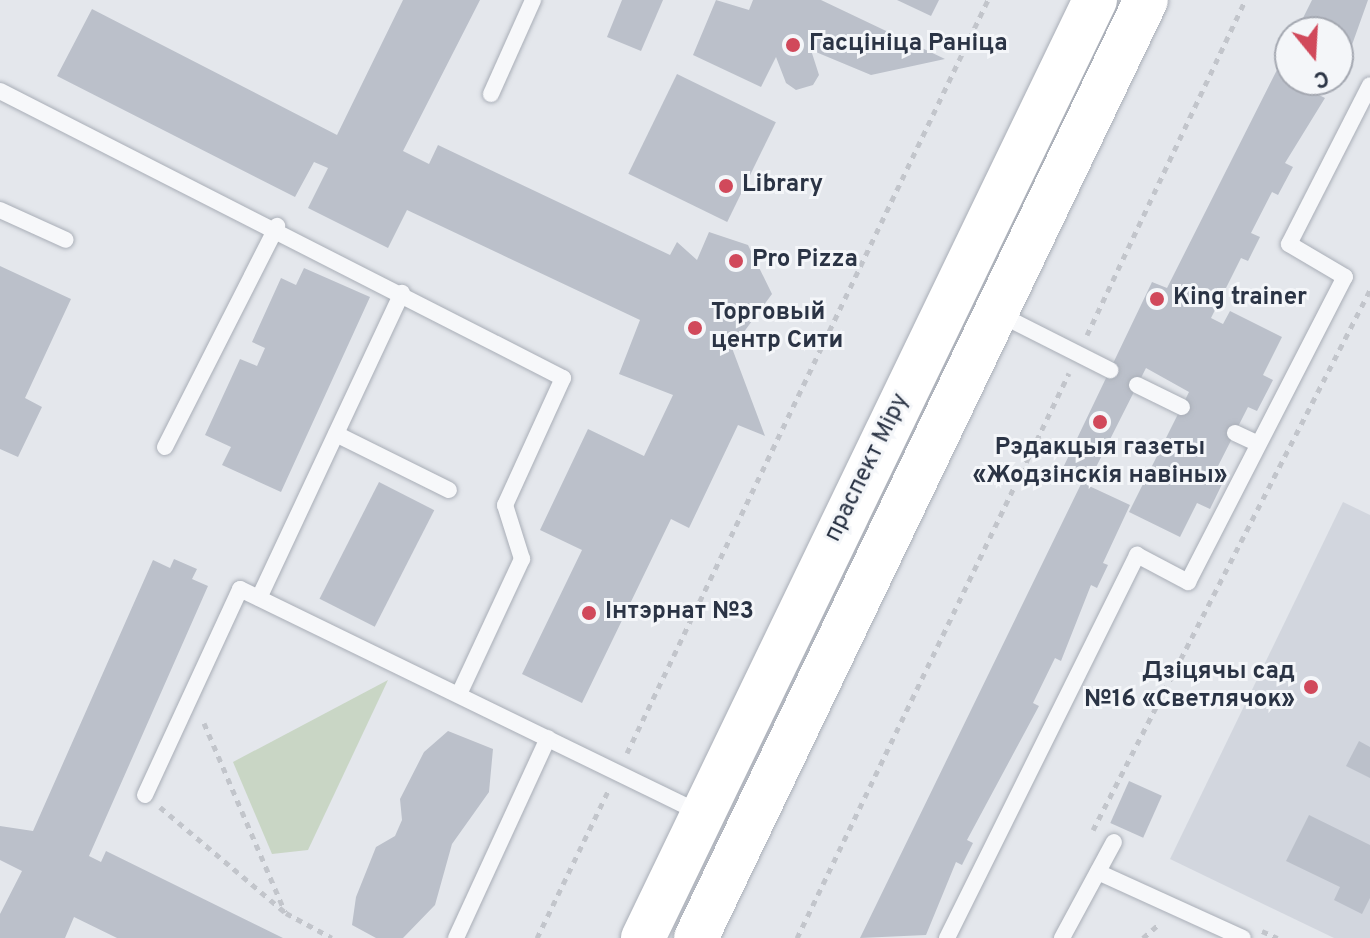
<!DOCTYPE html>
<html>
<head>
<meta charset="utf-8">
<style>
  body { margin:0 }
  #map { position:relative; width:1370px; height:938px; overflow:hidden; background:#e4e7ec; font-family:Overpass,sans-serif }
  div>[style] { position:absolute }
  .built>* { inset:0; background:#d2d6de }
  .green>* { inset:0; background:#c9d6c5 }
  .building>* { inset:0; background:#bbc0ca; transform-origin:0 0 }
  .path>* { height:5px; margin-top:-2.5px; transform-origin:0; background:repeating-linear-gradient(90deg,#c2c5cb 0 6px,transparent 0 12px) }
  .roads { filter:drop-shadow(0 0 2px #a9aeb7) drop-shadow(0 0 2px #a9aeb7) }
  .service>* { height:16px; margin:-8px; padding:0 8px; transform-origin:8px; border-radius:8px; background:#f7f8fa }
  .secondary>* { height:44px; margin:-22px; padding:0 22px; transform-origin:22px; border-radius:22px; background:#fff }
  .dots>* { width:22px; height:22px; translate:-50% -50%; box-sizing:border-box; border:4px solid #f4f6f9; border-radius:50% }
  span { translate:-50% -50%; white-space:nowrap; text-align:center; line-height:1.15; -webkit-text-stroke:6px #f4f6f9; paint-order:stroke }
  .poi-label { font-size:24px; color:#2b3445; font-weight:700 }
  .left { translate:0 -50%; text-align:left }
  .right { translate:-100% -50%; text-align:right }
  .street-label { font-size:24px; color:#2b3445 }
  .north { position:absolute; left:1274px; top:16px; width:80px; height:80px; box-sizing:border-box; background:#f4f6f9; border:2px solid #a4a8b1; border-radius:50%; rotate:162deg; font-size:22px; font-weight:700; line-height:32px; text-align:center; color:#2b3445 }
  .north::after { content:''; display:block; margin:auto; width:28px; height:36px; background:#d1495b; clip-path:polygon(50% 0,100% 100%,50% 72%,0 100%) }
</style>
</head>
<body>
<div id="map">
  <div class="built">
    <div style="clip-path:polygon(1343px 502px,1370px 515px,1370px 938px,1334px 938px,1170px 859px)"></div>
  </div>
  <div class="green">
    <div style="clip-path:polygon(388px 680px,308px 850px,272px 854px,233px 762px)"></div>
  </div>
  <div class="building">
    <div style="clip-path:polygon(403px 0,480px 0,403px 151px,429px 164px,438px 145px,670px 255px,677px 242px,697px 260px,709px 232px,748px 245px,772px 294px,732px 348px,765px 436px,738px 425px,689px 528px,671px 519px,582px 703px,522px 674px,582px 550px,540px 530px,588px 429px,644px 456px,673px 395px,619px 374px,640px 320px,407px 210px,388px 248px,308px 208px,328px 168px,314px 162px,295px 197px,57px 76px,92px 9px,337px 135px)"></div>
    <div style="clip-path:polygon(622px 0,663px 0,641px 51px,607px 37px)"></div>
    <div style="clip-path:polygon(716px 0,749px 10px,753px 0,821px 0,945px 59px,871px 75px,811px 50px,819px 75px,813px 85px,796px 90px,786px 83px,776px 57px,761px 87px,693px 55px)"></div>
    <div style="clip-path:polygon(897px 0,939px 0,931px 16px)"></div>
    <div style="clip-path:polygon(1312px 0,1368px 0,1348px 56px,1338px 57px,1338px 32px,1296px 32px)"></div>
    <div style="clip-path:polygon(1290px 44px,1290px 80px,1326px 80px,1319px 95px,1325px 98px,1285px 163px,1293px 167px,1278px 195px,1272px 192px,1251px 233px,1260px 237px,1248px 261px,1241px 258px,1211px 318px,1223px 324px,1230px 311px,1282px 337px,1263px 375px,1273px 380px,1257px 411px,1248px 407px,1215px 472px,1225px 478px,1210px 509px,1197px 503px,1180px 537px,1129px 512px,1189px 392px,1146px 368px,1087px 485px,1130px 505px,1103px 563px,1108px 565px,1097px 588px,1091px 585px,1061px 661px,1055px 658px,1033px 703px,1039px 706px,967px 840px,973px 843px,962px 865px,956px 862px,926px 935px,860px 938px,1082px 482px,1061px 472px,1152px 282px,1167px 288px)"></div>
    <div style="left:677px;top:74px;width:110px;height:111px;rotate:26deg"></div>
    <div style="clip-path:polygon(0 266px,71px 299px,25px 398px,42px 407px,18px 457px,0 449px)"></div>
    <div style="clip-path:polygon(304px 268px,370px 297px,281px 492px,222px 465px,231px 447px,205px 435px,240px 359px,257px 366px,265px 348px,252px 342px,281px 278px,296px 285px)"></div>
    <div style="left:379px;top:482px;width:62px;height:131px;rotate:27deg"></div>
    <div style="clip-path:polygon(174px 559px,197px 569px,192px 579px,208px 586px,89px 856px,101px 862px,106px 851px,283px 938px,117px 938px,74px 917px,65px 938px,0 938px,0 914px,22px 871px,0 860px,0 826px,33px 831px,153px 560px,170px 568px)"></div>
    <div style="clip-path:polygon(448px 731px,493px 749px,489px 792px,452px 844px,435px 905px,403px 938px,376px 938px,352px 925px,356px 897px,376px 847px,395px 836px,402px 820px,400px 799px,424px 752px)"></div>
    <div style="clip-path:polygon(1359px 741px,1370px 747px,1370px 778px,1346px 766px)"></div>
    <div style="left:1129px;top:781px;width:36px;height:46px;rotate:24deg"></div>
    <div style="clip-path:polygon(1309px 815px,1370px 845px,1370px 898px,1362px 914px,1334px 900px,1340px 887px,1286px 861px)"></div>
  </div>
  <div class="path">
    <div style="left:1087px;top:335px;width:370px;rotate:-64.7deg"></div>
    <div style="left:204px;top:723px;width:206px;rotate:66.8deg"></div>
    <div style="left:627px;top:753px;width:835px;rotate:-64.39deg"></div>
    <div style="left:160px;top:807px;width:165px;rotate:40.1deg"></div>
    <div style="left:286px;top:913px;width:52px;rotate:28.5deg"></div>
    <div style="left:1093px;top:830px;width:607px;rotate:-62.84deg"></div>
    <div style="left:1262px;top:931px;width:17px;rotate:24deg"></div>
    <div style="left:537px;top:938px;width:163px;rotate:-64.2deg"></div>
    <div style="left:797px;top:938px;width:627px;rotate:-64.29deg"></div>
    <div style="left:1143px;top:938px;width:23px;rotate:-41deg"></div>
  </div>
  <div class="roads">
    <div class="service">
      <div style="left:0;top:91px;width:632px;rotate:27.01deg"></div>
      <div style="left:563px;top:378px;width:140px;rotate:114.5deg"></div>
      <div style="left:505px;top:505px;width:57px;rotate:72.5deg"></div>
      <div style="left:522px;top:559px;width:149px;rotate:115deg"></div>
      <div style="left:491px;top:94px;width:103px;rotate:-65.9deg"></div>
      <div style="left:0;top:210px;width:72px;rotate:24.4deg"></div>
      <div style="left:997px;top:313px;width:127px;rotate:26.8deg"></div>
      <div style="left:1137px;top:385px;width:50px;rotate:26.1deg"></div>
      <div style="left:1235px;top:433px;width:26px;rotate:25deg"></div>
      <div style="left:336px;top:434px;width:126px;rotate:26.4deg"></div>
      <div style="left:165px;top:447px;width:248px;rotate:-63.1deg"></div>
      <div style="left:259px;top:598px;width:337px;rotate:-64.9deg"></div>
      <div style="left:145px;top:795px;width:227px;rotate:-65.2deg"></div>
      <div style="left:240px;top:589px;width:509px;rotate:25.96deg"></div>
      <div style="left:1098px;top:872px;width:159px;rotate:24.5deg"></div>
      <div style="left:456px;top:938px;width:220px;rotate:-65.3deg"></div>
      <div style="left:947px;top:938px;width:428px;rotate:-63.6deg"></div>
      <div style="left:1137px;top:555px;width:58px;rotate:27.9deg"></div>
      <div style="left:1188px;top:582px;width:343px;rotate:-62.8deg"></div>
      <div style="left:1345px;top:277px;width:65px;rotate:-149.5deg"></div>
      <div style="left:1289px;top:244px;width:178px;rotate:-63deg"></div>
      <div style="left:1062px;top:938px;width:109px;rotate:-61.6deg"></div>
    </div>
    <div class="secondary">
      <div style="left:643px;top:938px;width:1041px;rotate:-64.27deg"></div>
      <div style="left:696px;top:938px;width:1040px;rotate:-64.37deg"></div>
    </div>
  </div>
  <div class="dots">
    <div style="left:793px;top:45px;background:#d1495b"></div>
    <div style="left:726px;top:186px;background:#d1495b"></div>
    <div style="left:736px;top:261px;background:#d1495b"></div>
    <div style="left:1157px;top:299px;background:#d1495b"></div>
    <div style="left:695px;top:328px;background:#d1495b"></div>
    <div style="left:1100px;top:422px;background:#d1495b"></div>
    <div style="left:589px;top:613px;background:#d1495b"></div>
    <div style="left:1311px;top:687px;background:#d1495b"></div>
  </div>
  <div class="poi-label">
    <span class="left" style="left:809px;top:45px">Гасцініца Раніца</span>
    <span class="left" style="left:742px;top:186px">Library</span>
    <span class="left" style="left:752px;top:261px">Pro Pizza</span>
    <span class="left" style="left:1173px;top:299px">King trainer</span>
    <span class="left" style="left:711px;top:328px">Торговый<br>центр Сити</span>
    <span style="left:1100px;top:463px">Рэдакцыя газеты<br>«Жодзінскія навіны»</span>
    <span class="left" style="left:605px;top:613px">Інтэрнат №3</span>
    <span class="right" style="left:1295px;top:687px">Дзіцячы сад<br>№16 «Светлячок»</span>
  </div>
  <div class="street-label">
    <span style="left:868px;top:468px;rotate:-64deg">праспект Міру</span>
  </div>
  <div class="north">С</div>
</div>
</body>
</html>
